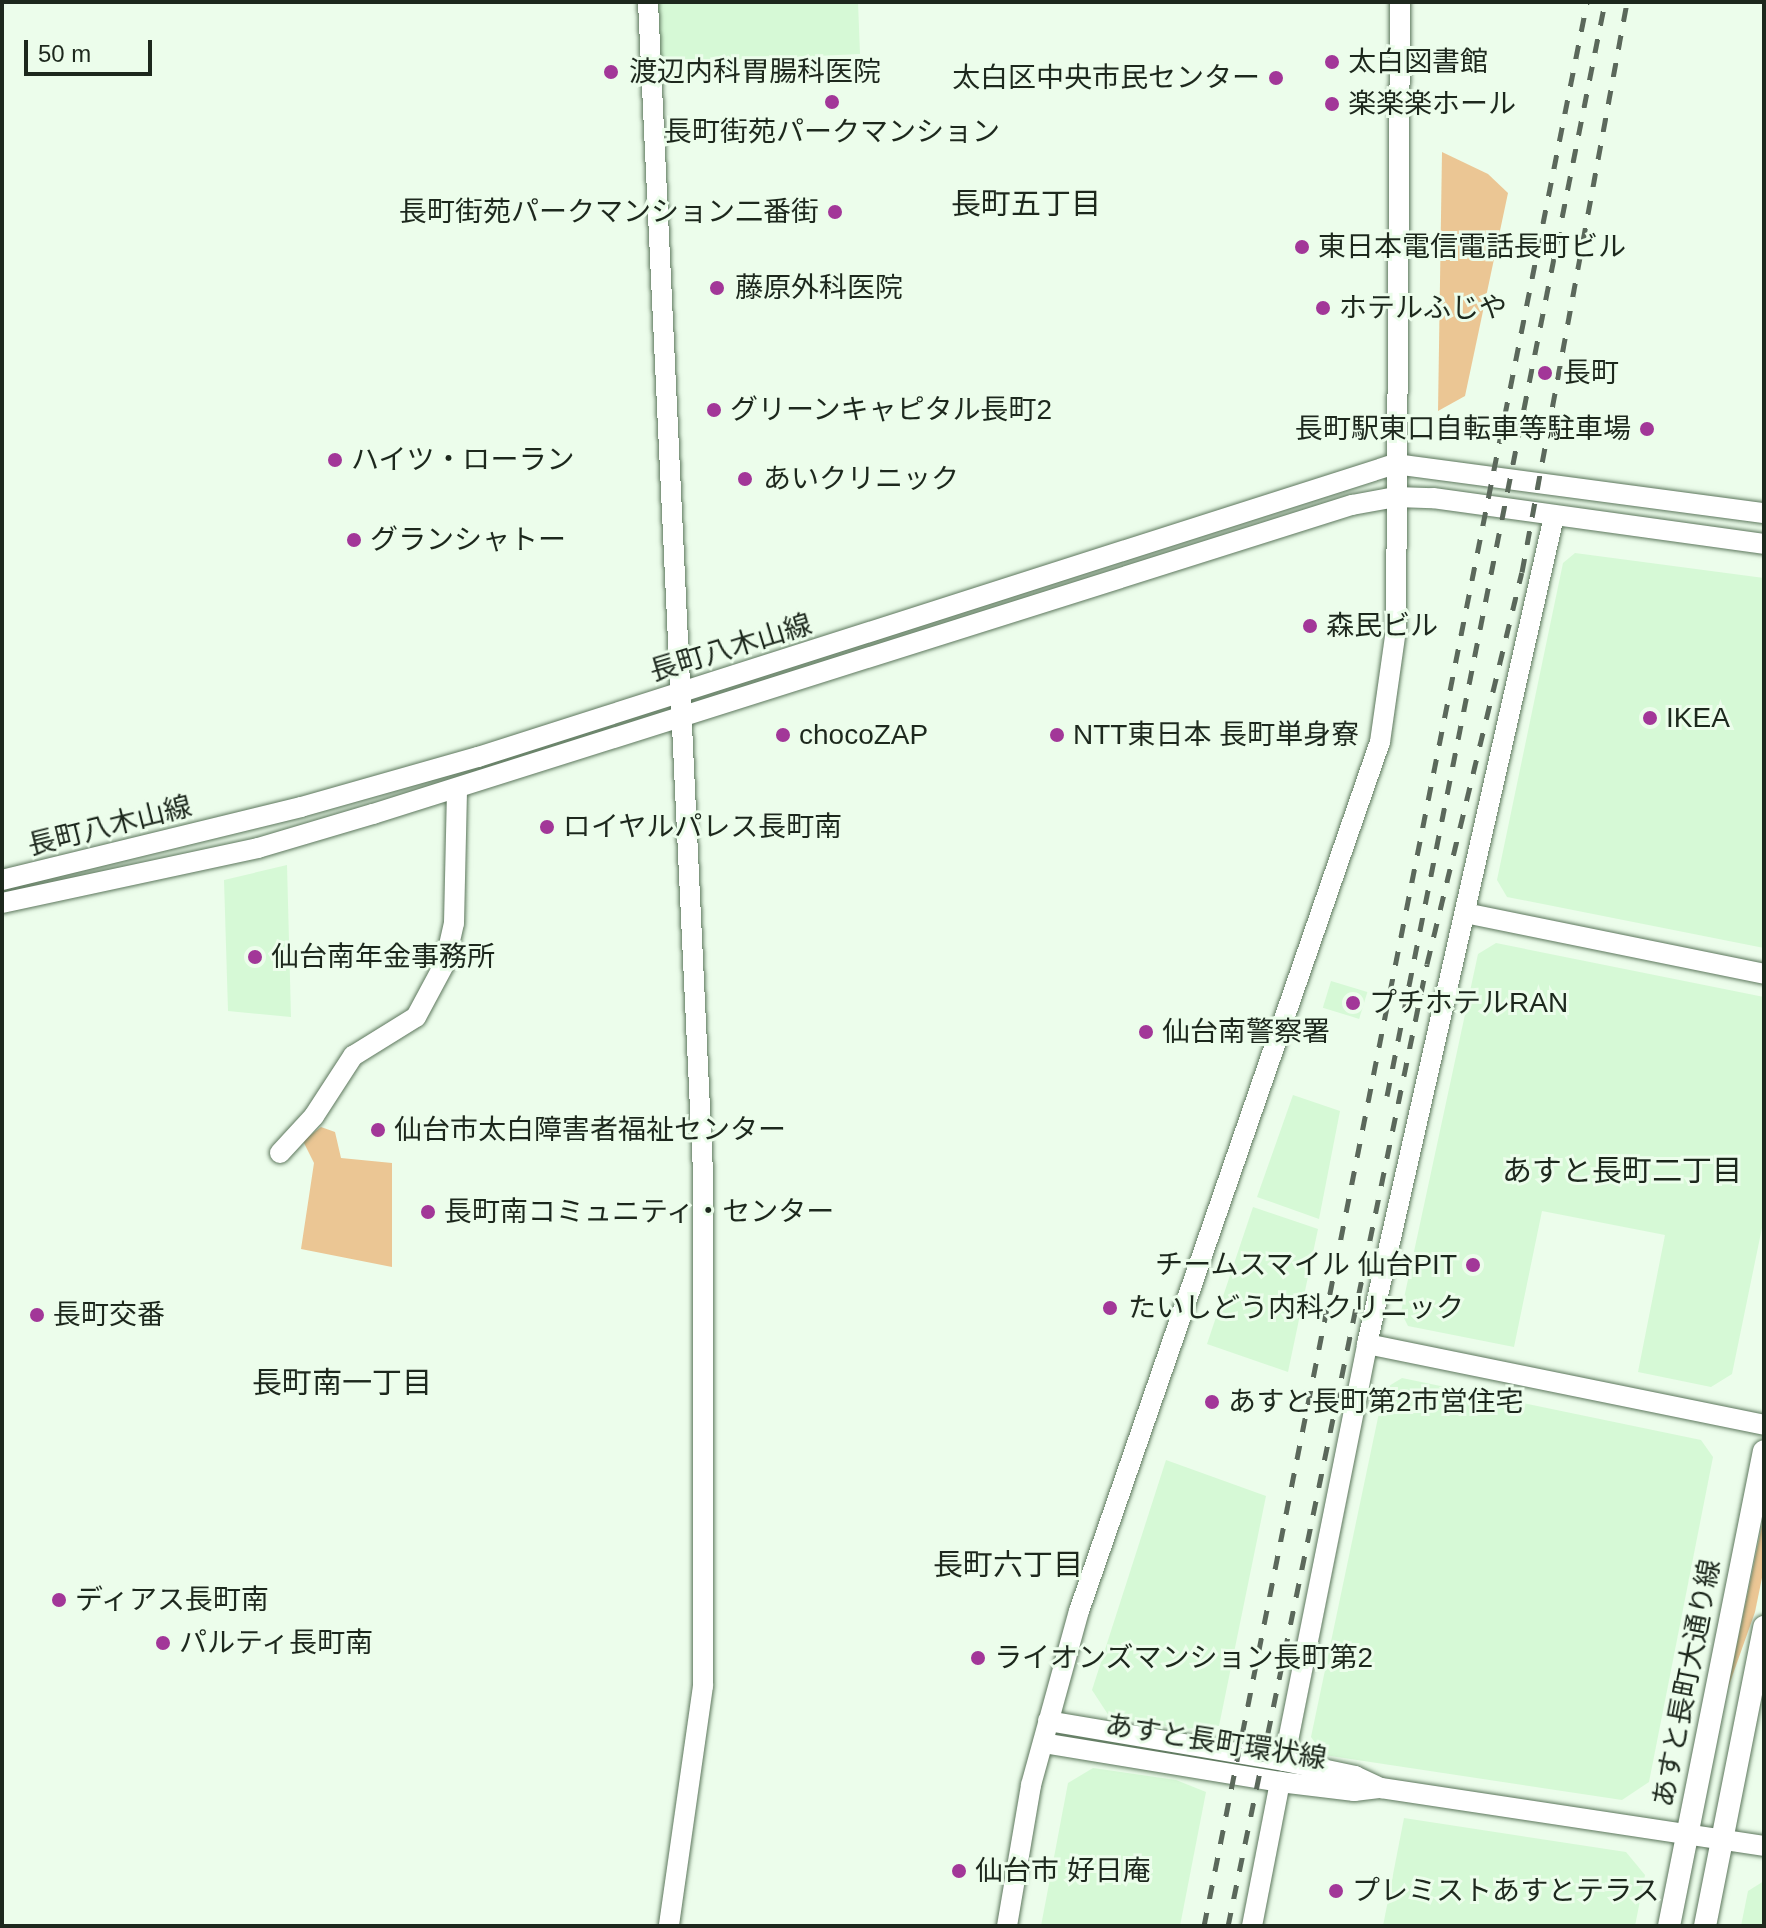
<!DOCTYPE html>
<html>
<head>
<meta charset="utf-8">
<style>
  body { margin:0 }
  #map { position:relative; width:1766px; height:1928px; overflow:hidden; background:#ecfdeb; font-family:Arial,"Noto Sans JP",sans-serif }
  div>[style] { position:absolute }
  .built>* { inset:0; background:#d6f9d6; transform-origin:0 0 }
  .green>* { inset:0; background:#ebc694 }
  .roads { filter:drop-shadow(0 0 2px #5c765c) drop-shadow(0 0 2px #5c765c) }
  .tertiary>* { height:20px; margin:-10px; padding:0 10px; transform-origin:10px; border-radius:10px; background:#fff }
  .secondary>* { height:22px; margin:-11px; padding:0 11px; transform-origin:11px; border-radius:11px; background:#fff }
  .rail>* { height:5px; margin-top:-2.5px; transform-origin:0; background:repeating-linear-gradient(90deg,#5b685b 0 14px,transparent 0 28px) }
  .dots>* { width:22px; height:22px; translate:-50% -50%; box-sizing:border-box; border:4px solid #ecfdeb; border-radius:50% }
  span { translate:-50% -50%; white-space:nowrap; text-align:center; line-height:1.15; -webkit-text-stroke:6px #ecfdeb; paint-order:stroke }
  .poi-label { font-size:28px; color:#1d281d }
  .left { translate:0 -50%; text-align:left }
  .right { translate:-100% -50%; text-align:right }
  .street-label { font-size:28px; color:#1d281d }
  .neighbourhood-label { font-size:30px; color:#1d281d }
  .frame { position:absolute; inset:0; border:4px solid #1d281d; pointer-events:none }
  .scale { position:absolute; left:24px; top:40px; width:128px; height:36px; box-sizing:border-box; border:4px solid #1d281d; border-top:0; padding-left:10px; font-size:24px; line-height:28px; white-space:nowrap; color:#1d281d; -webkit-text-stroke:6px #ecfdeb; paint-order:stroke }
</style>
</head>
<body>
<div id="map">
  <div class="built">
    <div style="clip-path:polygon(656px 2px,858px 2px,860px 54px,659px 63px)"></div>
    <div style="clip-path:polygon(1575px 553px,1764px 578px,1764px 948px,1507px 897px,1497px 880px,1563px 563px)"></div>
    <div style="clip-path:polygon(287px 865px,291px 1017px,228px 1011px,224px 880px)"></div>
    <div style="clip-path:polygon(1496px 943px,1764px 997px,1764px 1218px,1732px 1374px,1711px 1387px,1638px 1372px,1665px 1235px,1542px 1211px,1514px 1347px,1408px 1326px,1401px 1312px,1478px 954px)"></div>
    <div style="left:1331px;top:981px;width:38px;height:28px;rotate:17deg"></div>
    <div style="clip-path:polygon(1293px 1095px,1340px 1111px,1319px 1219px,1257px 1197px)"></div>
    <div style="clip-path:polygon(1253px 1207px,1318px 1229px,1288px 1372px,1207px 1344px)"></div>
    <div style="clip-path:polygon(1402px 1378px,1701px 1440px,1713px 1457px,1649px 1782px,1622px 1800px,1324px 1755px,1311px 1737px,1384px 1389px)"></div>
    <div style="clip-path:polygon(1166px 1460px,1266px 1496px,1219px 1726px,1183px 1729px,1109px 1716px,1092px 1690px)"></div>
    <div style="clip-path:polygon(1093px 1768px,1176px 1780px,1206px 1792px,1180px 1926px,1041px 1926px,1068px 1783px)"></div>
    <div style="clip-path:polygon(1404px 1818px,1626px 1852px,1645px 1875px,1635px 1926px,1383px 1926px)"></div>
    <div style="clip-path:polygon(1764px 1881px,1764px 1926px,1741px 1926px,1748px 1891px)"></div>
  </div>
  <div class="green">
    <div style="clip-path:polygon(1442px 152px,1488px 174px,1508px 193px,1465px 396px,1438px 411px)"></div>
    <div style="clip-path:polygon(321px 1127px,335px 1132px,341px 1158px,392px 1163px,392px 1267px,301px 1249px,314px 1163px,303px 1141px)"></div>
    <div style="clip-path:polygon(1764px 1515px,1764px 1568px,1755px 1612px,1728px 1688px)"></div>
  </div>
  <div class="roads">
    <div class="tertiary">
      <div style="left:648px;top:2px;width:1171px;rotate:87.31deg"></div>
      <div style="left:703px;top:1172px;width:514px;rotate:90deg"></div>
      <div style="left:703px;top:1686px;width:242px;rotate:98.1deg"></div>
      <div style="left:2px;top:880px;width:308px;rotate:-13.7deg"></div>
      <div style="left:301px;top:807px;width:184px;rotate:-15.8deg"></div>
      <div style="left:478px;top:757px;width:963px;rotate:-17.72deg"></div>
      <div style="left:1395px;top:464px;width:372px;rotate:7.6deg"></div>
      <div style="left:2px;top:903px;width:262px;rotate:-12.1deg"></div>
      <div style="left:258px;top:848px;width:120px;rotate:-16.5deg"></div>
      <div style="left:373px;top:814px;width:1027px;rotate:-17.52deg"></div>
      <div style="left:1352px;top:505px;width:45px;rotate:-10.3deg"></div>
      <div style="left:1396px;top:497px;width:37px;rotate:2deg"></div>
      <div style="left:1433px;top:498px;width:334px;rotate:7.9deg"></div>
      <div style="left:1465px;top:913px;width:305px;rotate:11.5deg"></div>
      <div style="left:280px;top:1153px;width:50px;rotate:-47.4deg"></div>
      <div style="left:314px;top:1116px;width:72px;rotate:-57deg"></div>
      <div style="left:353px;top:1056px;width:74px;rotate:-31.8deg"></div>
      <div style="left:416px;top:1017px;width:61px;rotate:-61.8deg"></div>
      <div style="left:445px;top:963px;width:41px;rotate:-77.3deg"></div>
      <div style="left:454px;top:923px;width:134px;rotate:-88.7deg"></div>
      <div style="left:1367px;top:1344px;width:405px;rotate:11.5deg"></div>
      <div style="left:1048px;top:1721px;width:239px;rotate:9.6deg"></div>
      <div style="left:1284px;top:1761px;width:73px;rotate:11.9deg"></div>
      <div style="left:1355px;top:1776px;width:29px;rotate:25deg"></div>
      <div style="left:1381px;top:1788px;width:387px;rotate:8.6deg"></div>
      <div style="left:1043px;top:1743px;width:240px;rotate:9.3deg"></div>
      <div style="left:1280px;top:1782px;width:75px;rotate:6.9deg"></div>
      <div style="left:1354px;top:1791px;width:25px;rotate:-7deg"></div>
      <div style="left:1284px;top:1761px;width:425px;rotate:-78.7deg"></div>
      <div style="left:1367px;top:1344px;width:849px;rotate:-77.27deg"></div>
      <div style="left:1007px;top:1926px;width:143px;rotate:-80.3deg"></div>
      <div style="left:1031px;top:1785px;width:180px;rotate:-74.6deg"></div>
      <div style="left:1079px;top:1611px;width:920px;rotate:-70.9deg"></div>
      <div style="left:1380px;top:742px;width:114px;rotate:-81.9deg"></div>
      <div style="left:1396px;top:629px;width:627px;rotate:-89.63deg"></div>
      <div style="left:1252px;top:1926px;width:147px;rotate:-79deg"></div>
    </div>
    <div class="secondary">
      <div style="left:1669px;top:1926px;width:484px;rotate:-78.7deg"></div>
      <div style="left:1705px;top:1926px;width:305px;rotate:-78.8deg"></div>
    </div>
  </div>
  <div class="rail">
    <div style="left:1387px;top:1096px;width:1116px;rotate:-78.73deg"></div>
    <div style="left:1204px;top:1926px;width:1962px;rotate:-78.74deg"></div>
    <div style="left:1228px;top:1926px;width:982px;rotate:-78.31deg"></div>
    <div style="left:1427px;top:964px;width:403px;rotate:-76.4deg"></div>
    <div style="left:1522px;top:572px;width:580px;rotate:-79.56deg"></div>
  </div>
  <div class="dots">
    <div style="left:1332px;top:62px;background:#a23798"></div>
    <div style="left:611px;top:72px;background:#a23798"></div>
    <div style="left:1276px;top:78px;background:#a23798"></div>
    <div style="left:832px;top:102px;background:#a23798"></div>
    <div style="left:1332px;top:104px;background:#a23798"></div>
    <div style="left:835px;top:212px;background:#a23798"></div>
    <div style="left:1302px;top:247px;background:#a23798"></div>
    <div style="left:717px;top:288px;background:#a23798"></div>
    <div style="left:1323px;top:308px;background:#a23798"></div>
    <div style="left:1545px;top:373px;background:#a23798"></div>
    <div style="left:714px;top:410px;background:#a23798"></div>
    <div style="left:1647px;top:429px;background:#a23798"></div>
    <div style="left:335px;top:460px;background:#a23798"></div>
    <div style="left:745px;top:479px;background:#a23798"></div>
    <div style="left:354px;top:540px;background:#a23798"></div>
    <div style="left:1310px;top:626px;background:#a23798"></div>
    <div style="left:1650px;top:718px;background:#a23798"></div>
    <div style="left:783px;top:735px;background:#a23798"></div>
    <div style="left:1057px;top:735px;background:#a23798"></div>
    <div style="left:547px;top:827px;background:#a23798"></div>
    <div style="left:255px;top:957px;background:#a23798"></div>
    <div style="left:1353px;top:1003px;background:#a23798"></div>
    <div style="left:1146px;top:1032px;background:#a23798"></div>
    <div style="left:378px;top:1130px;background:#a23798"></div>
    <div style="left:428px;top:1212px;background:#a23798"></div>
    <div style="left:1473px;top:1265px;background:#a23798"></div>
    <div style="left:1110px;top:1308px;background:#a23798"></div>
    <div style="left:37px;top:1315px;background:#a23798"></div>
    <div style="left:1212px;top:1402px;background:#a23798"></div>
    <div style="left:59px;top:1600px;background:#a23798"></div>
    <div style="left:163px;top:1643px;background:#a23798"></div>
    <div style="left:978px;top:1658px;background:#a23798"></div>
    <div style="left:959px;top:1871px;background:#a23798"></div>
    <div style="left:1336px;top:1891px;background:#a23798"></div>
  </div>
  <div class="poi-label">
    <span class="left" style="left:1348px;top:62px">太白図書館</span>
    <span class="left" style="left:629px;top:72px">渡辺内科胃腸科医院</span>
    <span class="right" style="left:1260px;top:78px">太白区中央市民センター</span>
    <span class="left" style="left:1348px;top:104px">楽楽楽ホール</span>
    <span style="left:832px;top:132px">長町街苑パークマンション</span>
    <span class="right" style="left:819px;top:212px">長町街苑パークマンション二番街</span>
    <span class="left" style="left:1318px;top:247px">東日本電信電話長町ビル</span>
    <span class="left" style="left:735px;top:288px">藤原外科医院</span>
    <span class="left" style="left:1339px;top:308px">ホテルふじや</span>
    <span class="left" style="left:1563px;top:373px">長町</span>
    <span class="left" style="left:730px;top:410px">グリーンキャピタル長町2</span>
    <span class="right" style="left:1631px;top:429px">長町駅東口自転車等駐車場</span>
    <span class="left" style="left:351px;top:460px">ハイツ・ローラン</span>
    <span class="left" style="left:763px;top:479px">あいクリニック</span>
    <span class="left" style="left:370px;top:540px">グランシャトー</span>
    <span class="left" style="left:1326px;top:626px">森民ビル</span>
    <span class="left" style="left:1666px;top:718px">IKEA</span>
    <span class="left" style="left:799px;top:735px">chocoZAP</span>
    <span class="left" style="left:1073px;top:735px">NTT東日本 長町単身寮</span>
    <span class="left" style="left:563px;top:827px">ロイヤルパレス長町南</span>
    <span class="left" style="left:271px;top:957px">仙台南年金事務所</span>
    <span class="left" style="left:1369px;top:1003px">プチホテルRAN</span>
    <span class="left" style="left:1162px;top:1032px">仙台南警察署</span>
    <span class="left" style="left:394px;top:1130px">仙台市太白障害者福祉センター</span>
    <span class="left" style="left:444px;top:1212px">長町南コミュニティ・センター</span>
    <span class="right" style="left:1457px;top:1265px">チームスマイル 仙台PIT</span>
    <span class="left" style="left:1128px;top:1308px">たいしどう内科クリニック</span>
    <span class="left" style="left:53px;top:1315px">長町交番</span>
    <span class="left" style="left:1228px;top:1402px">あすと長町第2市営住宅</span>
    <span class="left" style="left:75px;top:1600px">ディアス長町南</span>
    <span class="left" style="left:179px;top:1643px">パルティ長町南</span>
    <span class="left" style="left:994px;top:1658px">ライオンズマンション長町第2</span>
    <span class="left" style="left:975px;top:1871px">仙台市 好日庵</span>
    <span class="left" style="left:1352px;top:1891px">プレミストあすとテラス</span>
  </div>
  <div class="street-label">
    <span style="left:731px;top:648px;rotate:-17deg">長町八木山線</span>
    <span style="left:110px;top:826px;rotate:-14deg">長町八木山線</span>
    <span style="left:1687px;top:1683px;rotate:-79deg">あすと長町大通り線</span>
    <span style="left:1216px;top:1742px;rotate:9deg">あすと長町環状線</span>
  </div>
  <div class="neighbourhood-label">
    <span style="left:1026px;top:204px">長町五丁目</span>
    <span style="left:1622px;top:1171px">あすと長町二丁目</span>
    <span style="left:342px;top:1383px">長町南一丁目</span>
    <span style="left:1008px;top:1565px">長町六丁目</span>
  </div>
  <div class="frame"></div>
  <div class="scale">50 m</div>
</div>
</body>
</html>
